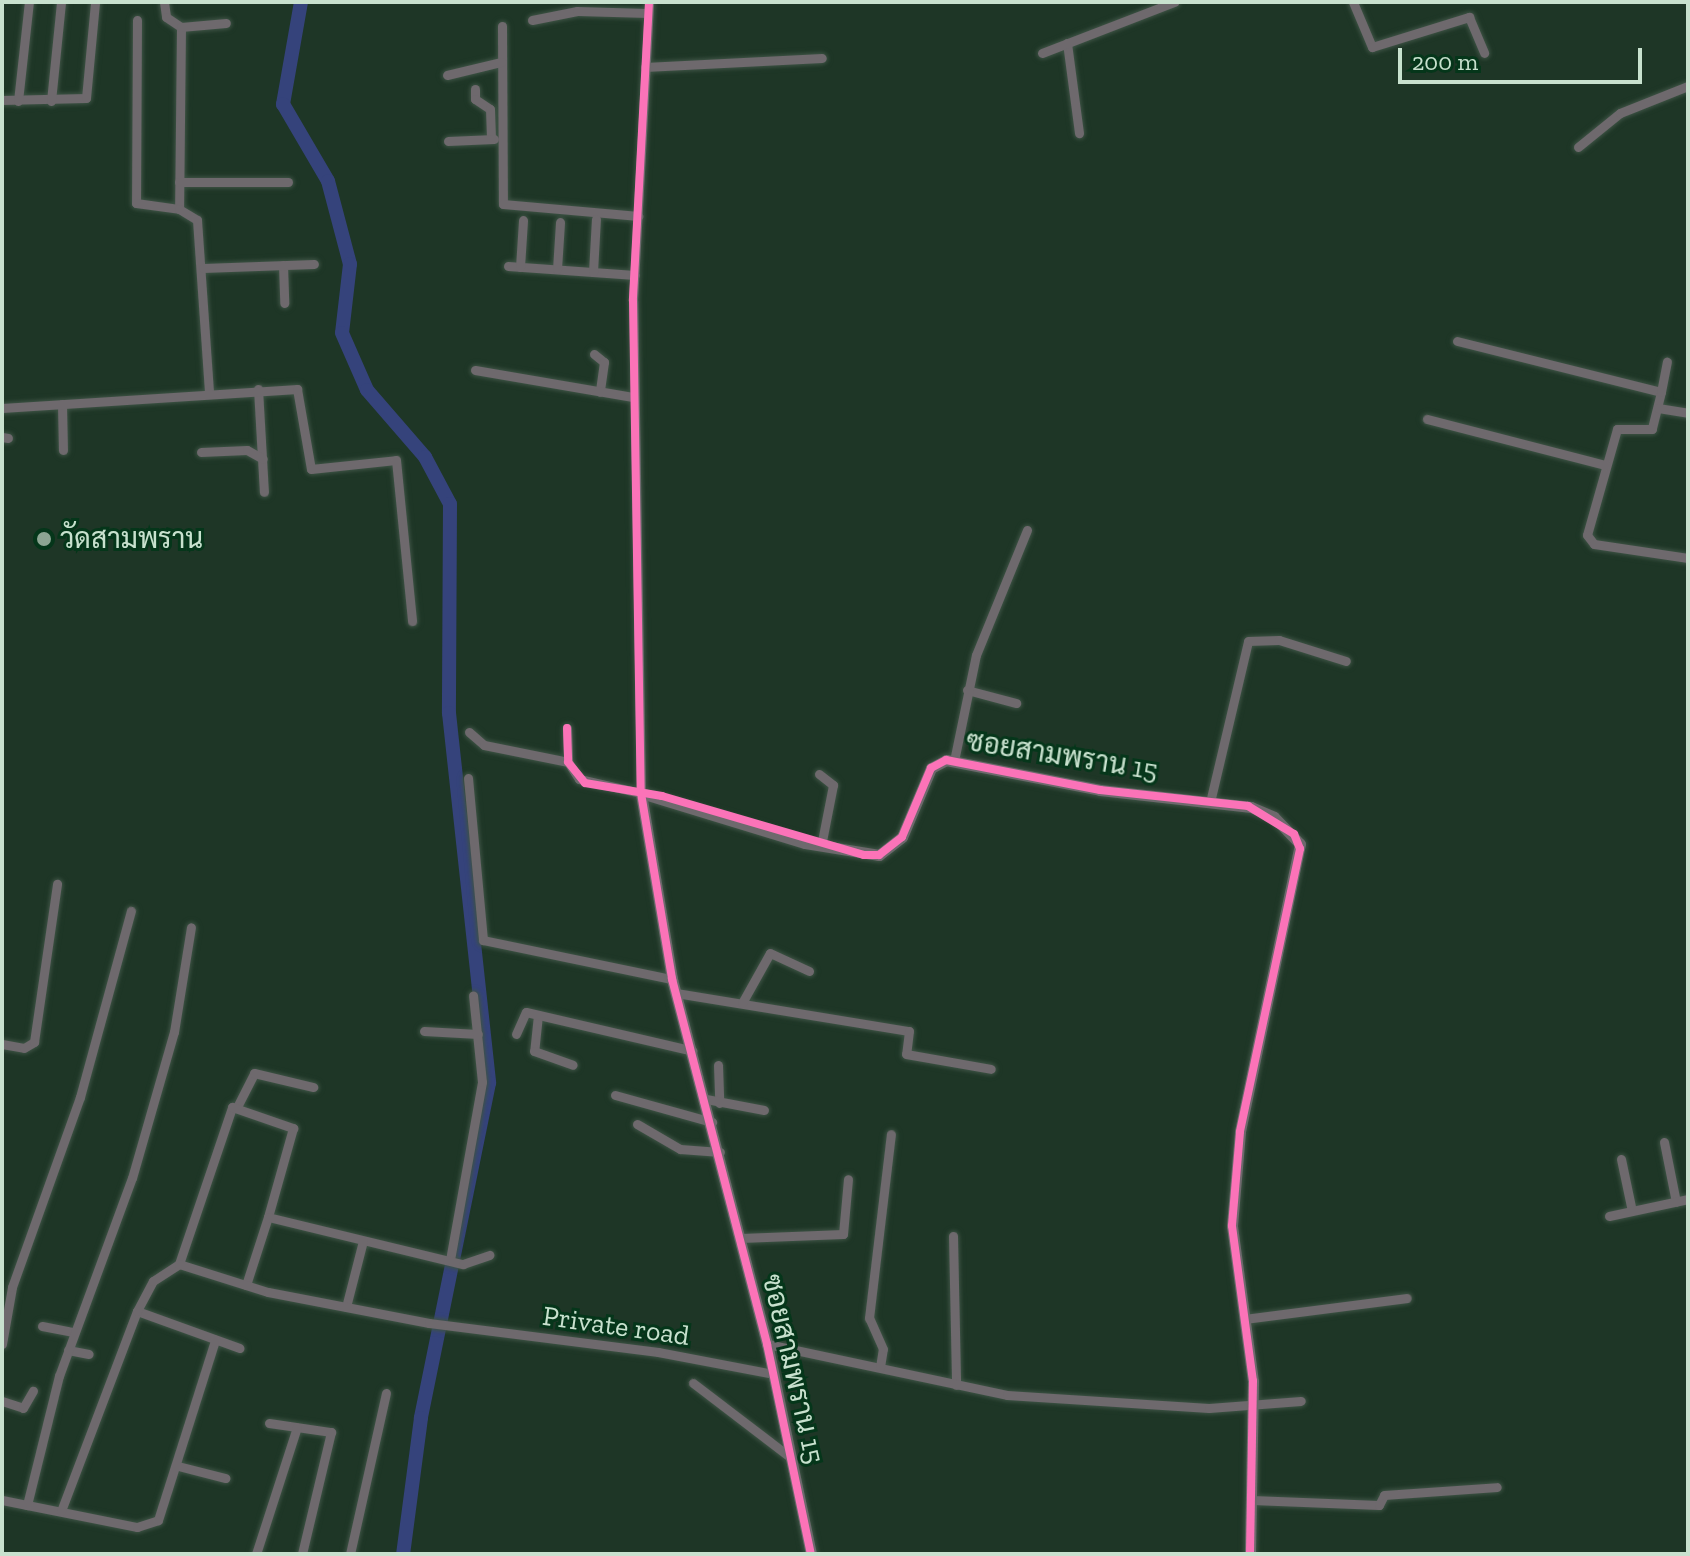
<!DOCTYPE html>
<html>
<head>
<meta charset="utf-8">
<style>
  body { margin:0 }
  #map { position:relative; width:1690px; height:1556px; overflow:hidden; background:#1e3626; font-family:"Zilla Slab",Sarabun,serif }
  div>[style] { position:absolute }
  .river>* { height:14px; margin:-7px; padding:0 7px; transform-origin:7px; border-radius:7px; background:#35437b }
  .roads { filter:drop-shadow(0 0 2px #3e5345) drop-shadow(0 0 2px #3e5345) }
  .minor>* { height:9px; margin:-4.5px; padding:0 4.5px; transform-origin:4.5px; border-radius:4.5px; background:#6e696d }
  .tertiary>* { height:11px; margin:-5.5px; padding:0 5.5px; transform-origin:5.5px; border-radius:5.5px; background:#6e696d }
  .cycleway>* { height:8px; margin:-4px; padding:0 4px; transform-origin:4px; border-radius:4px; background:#fb73b8 }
  .dots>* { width:22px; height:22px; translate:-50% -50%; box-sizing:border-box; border:4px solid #05361a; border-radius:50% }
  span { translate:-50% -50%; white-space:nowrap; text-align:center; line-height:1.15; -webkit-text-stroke:6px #05361a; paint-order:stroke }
  .poi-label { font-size:28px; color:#c8e1ce }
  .left { translate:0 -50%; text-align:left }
  .street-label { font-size:28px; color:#c8e1ce }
  .frame { position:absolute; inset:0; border:4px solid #c8e1ce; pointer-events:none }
  .scale { position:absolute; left:1398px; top:48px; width:244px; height:36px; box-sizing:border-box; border:4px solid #c8e1ce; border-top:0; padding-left:10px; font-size:24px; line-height:28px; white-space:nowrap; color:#c8e1ce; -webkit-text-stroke:6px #05361a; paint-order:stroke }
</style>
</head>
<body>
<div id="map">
  <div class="river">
    <div style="left:301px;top:2px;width:104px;rotate:100deg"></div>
    <div style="left:283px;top:104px;width:89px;rotate:59.7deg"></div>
    <div style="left:328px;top:181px;width:86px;rotate:75.2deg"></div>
    <div style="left:350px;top:264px;width:69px;rotate:96.6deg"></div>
    <div style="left:342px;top:333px;width:62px;rotate:66.3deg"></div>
    <div style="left:367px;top:390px;width:89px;rotate:49.1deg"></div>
    <div style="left:425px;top:457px;width:53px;rotate:62deg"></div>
    <div style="left:450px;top:504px;width:209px;rotate:90.3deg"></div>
    <div style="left:449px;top:713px;width:372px;rotate:83.8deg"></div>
    <div style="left:489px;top:1083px;width:342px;rotate:101.5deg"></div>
    <div style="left:421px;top:1418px;width:137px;rotate:97.5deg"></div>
  </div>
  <div class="roads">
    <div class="minor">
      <div style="left:164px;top:2px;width:15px;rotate:82deg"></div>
      <div style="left:166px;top:17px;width:18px;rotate:34deg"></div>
      <div style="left:181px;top:27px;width:182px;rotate:90.6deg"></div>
      <div style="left:1353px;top:2px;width:49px;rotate:67.1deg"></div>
      <div style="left:1372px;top:47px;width:102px;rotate:-17.2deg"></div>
      <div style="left:1469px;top:17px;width:39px;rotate:67deg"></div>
      <div style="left:137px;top:20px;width:183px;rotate:90.3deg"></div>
      <div style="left:136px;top:203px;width:43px;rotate:7.9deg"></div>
      <div style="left:179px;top:209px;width:21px;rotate:31deg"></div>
      <div style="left:197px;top:220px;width:173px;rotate:86deg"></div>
      <div style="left:532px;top:20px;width:46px;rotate:-11.3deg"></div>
      <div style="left:577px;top:11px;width:71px;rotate:1.6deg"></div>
      <div style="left:502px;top:26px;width:178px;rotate:89.7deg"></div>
      <div style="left:503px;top:204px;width:136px;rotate:5.1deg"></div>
      <div style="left:181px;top:27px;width:45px;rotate:-5.1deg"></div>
      <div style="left:1067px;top:43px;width:91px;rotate:82.4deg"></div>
      <div style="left:1042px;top:53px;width:142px;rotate:-21.1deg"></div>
      <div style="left:645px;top:67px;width:177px;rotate:-2.9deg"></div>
      <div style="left:447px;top:75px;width:56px;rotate:-13.5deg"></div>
      <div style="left:475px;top:89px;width:10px;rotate:90deg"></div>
      <div style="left:475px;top:99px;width:18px;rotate:34deg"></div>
      <div style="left:490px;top:109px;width:30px;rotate:88deg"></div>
      <div style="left:2px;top:100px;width:84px;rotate:-1.4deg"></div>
      <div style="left:86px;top:98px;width:96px;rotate:-84.6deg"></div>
      <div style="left:18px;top:101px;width:100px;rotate:-83.7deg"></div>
      <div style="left:51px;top:101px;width:100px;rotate:-84.2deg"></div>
      <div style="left:448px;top:141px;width:46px;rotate:-2.5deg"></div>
      <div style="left:1578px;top:147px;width:54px;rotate:-39deg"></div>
      <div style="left:1620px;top:113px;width:73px;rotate:-21.7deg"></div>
      <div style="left:179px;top:182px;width:109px"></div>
      <div style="left:283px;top:265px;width:38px;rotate:88deg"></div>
      <div style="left:508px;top:266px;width:127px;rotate:4.1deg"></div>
      <div style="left:520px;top:267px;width:47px;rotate:-86.3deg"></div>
      <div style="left:203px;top:268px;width:111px;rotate:-2.1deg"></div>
      <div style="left:557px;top:269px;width:47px;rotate:-86.3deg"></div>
      <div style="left:593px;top:272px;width:53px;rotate:-86.8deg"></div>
      <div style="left:1457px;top:341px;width:210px;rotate:14deg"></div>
      <div style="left:1661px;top:392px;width:38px;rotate:104deg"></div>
      <div style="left:1652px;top:429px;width:35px;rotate:180deg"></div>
      <div style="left:1617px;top:429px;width:110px;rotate:105.8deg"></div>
      <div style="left:1587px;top:535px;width:11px;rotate:52deg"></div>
      <div style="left:1594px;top:544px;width:95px;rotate:8.5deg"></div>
      <div style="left:594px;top:354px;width:13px;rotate:39deg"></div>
      <div style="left:604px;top:362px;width:30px;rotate:98deg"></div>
      <div style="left:475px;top:370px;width:160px;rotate:9.7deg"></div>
      <div style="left:258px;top:389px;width:103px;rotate:86.7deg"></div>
      <div style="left:1661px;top:392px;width:31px;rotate:-79deg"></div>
      <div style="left:62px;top:404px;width:46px;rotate:88.8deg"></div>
      <div style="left:2px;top:408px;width:296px;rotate:-3.7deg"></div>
      <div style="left:297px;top:389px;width:81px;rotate:80.1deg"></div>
      <div style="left:311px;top:469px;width:85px;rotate:-6deg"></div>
      <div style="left:396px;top:460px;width:162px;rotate:84.3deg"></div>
      <div style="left:1658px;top:408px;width:30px;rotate:9deg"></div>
      <div style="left:1427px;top:419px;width:184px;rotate:14.5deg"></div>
      <div style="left:2px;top:437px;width:6px;rotate:9deg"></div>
      <div style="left:201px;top:452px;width:46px;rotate:-2.5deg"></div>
      <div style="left:247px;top:450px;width:18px;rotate:29deg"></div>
      <div style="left:967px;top:690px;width:51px;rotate:14.9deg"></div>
      <div style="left:567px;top:728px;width:34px;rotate:88deg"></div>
      <div style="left:568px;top:762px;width:20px;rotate:57deg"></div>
      <div style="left:579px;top:779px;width:64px;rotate:12.7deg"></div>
      <div style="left:641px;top:793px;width:492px;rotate:-90.9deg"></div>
      <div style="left:633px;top:301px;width:299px;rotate:-86.9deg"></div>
      <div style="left:469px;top:732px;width:20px;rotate:41deg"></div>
      <div style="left:484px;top:745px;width:86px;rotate:11.4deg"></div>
      <div style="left:954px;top:761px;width:108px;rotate:-78.3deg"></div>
      <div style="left:976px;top:655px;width:135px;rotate:-67.8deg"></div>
      <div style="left:819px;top:774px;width:18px;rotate:38deg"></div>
      <div style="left:833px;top:785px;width:62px;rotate:101.1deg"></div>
      <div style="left:468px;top:778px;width:163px;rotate:84.7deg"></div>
      <div style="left:483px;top:940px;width:193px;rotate:11.7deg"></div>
      <div style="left:1211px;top:798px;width:161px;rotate:-76.7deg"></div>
      <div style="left:1248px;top:641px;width:31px;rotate:-2deg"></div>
      <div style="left:1279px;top:640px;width:70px;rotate:17.4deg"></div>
      <div style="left:676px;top:993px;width:236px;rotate:9.3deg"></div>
      <div style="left:909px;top:1031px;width:23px;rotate:97deg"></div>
      <div style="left:906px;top:1054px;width:86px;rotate:10deg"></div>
      <div style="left:742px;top:1003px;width:57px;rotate:-60.8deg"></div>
      <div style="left:770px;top:953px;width:43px;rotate:24.8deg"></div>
      <div style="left:538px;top:1015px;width:36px;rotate:96deg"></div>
      <div style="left:534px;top:1051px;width:41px;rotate:19.7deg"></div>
      <div style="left:424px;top:1031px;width:54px;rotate:3.2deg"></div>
      <div style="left:516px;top:1034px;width:24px;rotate:-66deg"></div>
      <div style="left:526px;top:1012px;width:171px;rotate:13.1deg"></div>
      <div style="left:2px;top:1044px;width:22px;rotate:10deg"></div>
      <div style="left:24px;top:1048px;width:12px;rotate:-31deg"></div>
      <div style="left:34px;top:1042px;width:160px;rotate:-81.7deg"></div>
      <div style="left:718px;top:1065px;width:38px;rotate:88deg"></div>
      <div style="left:615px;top:1095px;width:101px;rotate:15.6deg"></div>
      <div style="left:706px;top:1099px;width:59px;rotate:10.7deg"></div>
      <div style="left:237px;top:1107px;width:38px;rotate:-63deg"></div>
      <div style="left:254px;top:1073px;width:61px;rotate:13.3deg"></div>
      <div style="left:637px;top:1124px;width:50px;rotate:30.2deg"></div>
      <div style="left:680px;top:1149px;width:40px;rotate:4.3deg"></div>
      <div style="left:1664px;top:1142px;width:61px;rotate:78.7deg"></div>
      <div style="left:1621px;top:1159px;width:53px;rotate:78.1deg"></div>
      <div style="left:1609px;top:1216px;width:81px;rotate:-12.1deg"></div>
      <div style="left:953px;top:1236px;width:149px;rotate:88.8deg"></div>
      <div style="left:741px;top:1238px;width:102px;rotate:-2.2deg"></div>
      <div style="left:843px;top:1234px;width:55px;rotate:-84.8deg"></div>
      <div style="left:450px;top:1260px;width:181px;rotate:-79.8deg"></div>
      <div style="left:482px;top:1082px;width:87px;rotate:-95.9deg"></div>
      <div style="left:179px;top:1264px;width:166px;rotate:-71.3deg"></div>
      <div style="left:232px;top:1107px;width:65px;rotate:19deg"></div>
      <div style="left:293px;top:1128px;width:92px;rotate:105.7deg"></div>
      <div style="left:246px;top:1285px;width:71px;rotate:-72.1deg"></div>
      <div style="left:268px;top:1217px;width:201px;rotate:13.6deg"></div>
      <div style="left:463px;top:1264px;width:28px;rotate:-19deg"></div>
      <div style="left:346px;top:1307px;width:68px;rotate:-75.6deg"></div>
      <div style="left:137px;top:1311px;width:109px;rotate:19.9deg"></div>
      <div style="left:1245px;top:1319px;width:163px;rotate:-7.4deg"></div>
      <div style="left:42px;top:1326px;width:32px;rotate:11deg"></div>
      <div style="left:2px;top:1344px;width:58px;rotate:-80deg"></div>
      <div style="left:12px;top:1287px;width:202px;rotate:-70.3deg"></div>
      <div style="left:80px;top:1097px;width:193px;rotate:-74.7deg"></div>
      <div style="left:767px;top:1344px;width:245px;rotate:12deg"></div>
      <div style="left:1007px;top:1395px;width:202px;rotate:3.7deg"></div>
      <div style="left:1209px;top:1408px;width:92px;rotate:-4.4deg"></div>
      <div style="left:68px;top:1350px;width:21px;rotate:11deg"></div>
      <div style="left:880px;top:1367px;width:18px;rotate:-81deg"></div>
      <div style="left:883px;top:1349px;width:34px;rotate:-114deg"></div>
      <div style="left:869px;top:1318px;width:185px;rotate:-83.2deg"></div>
      <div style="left:693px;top:1383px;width:123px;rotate:37.4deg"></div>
      <div style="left:2px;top:1401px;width:22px;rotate:18deg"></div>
      <div style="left:23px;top:1408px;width:20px;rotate:-60deg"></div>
      <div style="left:269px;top:1423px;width:63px;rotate:8.3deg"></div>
      <div style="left:331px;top:1432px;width:125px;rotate:103.4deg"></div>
      <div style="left:178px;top:1466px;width:49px;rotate:14.3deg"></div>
      <div style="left:2px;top:1500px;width:138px;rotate:11.3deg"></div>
      <div style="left:137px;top:1527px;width:22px;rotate:-18deg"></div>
      <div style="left:158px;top:1520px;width:189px;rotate:-72.4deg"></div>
      <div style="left:1252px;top:1500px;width:127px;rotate:2.3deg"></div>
      <div style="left:1379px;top:1505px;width:11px;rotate:-63deg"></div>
      <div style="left:1384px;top:1495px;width:113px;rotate:-4deg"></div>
      <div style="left:27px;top:1505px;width:133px;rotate:-76.1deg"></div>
      <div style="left:59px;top:1376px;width:211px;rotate:-69.8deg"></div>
      <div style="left:132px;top:1178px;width:152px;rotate:-74deg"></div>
      <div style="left:174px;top:1032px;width:106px;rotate:-80.8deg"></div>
      <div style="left:61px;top:1511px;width:214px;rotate:-69.2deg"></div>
      <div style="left:137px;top:1311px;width:34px;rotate:-62deg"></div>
      <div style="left:153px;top:1281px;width:31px;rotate:-33deg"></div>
      <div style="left:179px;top:1264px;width:93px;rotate:17.5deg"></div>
      <div style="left:268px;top:1292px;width:164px;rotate:10.9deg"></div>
      <div style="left:429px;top:1323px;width:231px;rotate:7.2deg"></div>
      <div style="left:658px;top:1352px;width:117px;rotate:10.8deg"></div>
      <div style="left:256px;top:1554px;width:133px;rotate:-72.1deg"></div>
      <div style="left:350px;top:1554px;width:165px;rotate:-77.4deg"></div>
    </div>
    <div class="tertiary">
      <div style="left:811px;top:1554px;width:215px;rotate:-101.8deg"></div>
      <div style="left:767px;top:1344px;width:377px;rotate:-104.6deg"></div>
      <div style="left:672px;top:979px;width:189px;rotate:-99.5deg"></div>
      <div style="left:641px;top:793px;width:171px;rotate:17deg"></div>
      <div style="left:805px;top:843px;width:75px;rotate:9.2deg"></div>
      <div style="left:879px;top:855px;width:29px;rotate:-38deg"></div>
      <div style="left:902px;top:837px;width:75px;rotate:-67.2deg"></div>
      <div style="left:931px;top:768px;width:17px;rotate:-28deg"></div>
      <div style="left:946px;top:760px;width:157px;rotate:11deg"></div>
      <div style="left:1100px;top:790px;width:152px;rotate:6.4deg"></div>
      <div style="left:1251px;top:807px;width:25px;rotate:23deg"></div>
      <div style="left:1274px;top:817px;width:37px;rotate:46deg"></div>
      <div style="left:1300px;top:844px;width:294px;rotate:101.8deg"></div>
      <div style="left:1240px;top:1132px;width:94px;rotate:94.9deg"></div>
      <div style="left:1232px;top:1226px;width:156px;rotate:82.3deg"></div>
      <div style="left:1253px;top:1381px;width:173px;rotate:91deg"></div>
    </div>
  </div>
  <div class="cycleway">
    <div style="left:649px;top:2px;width:299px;rotate:93.1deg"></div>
    <div style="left:633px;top:301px;width:492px;rotate:89.1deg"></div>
    <div style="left:641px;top:793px;width:189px;rotate:80.5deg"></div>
    <div style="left:672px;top:979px;width:377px;rotate:75.4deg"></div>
    <div style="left:767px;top:1344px;width:215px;rotate:78.2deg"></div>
    <div style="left:567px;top:728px;width:34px;rotate:88deg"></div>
    <div style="left:568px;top:762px;width:27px;rotate:51deg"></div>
    <div style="left:585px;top:783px;width:78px;rotate:9.6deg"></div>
    <div style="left:662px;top:796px;width:210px;rotate:16.3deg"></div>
    <div style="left:864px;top:855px;width:15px"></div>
    <div style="left:879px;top:855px;width:29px;rotate:-38deg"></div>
    <div style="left:902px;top:837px;width:75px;rotate:-67.2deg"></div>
    <div style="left:931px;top:768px;width:17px;rotate:-28deg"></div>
    <div style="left:946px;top:760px;width:157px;rotate:11deg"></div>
    <div style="left:1100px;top:790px;width:149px;rotate:6.2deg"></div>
    <div style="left:1248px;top:806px;width:54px;rotate:31.3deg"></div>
    <div style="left:1294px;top:834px;width:16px;rotate:68deg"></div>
    <div style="left:1300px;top:849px;width:289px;rotate:102deg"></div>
    <div style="left:1240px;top:1132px;width:94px;rotate:94.9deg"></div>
    <div style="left:1232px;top:1226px;width:156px;rotate:82.3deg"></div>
    <div style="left:1253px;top:1381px;width:173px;rotate:91deg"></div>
  </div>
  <div class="dots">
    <div style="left:44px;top:539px;background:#8ca593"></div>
  </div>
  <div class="poi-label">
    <span class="left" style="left:60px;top:539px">วัดสามพราน</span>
  </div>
  <div class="street-label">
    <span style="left:1062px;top:756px;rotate:9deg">ซอยสามพราน 15</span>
    <span style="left:616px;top:1326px;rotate:8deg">Private road</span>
    <span style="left:793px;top:1369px;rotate:77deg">ซอยสามพราน 15</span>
  </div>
  <div class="frame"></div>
  <div class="scale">200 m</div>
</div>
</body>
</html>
